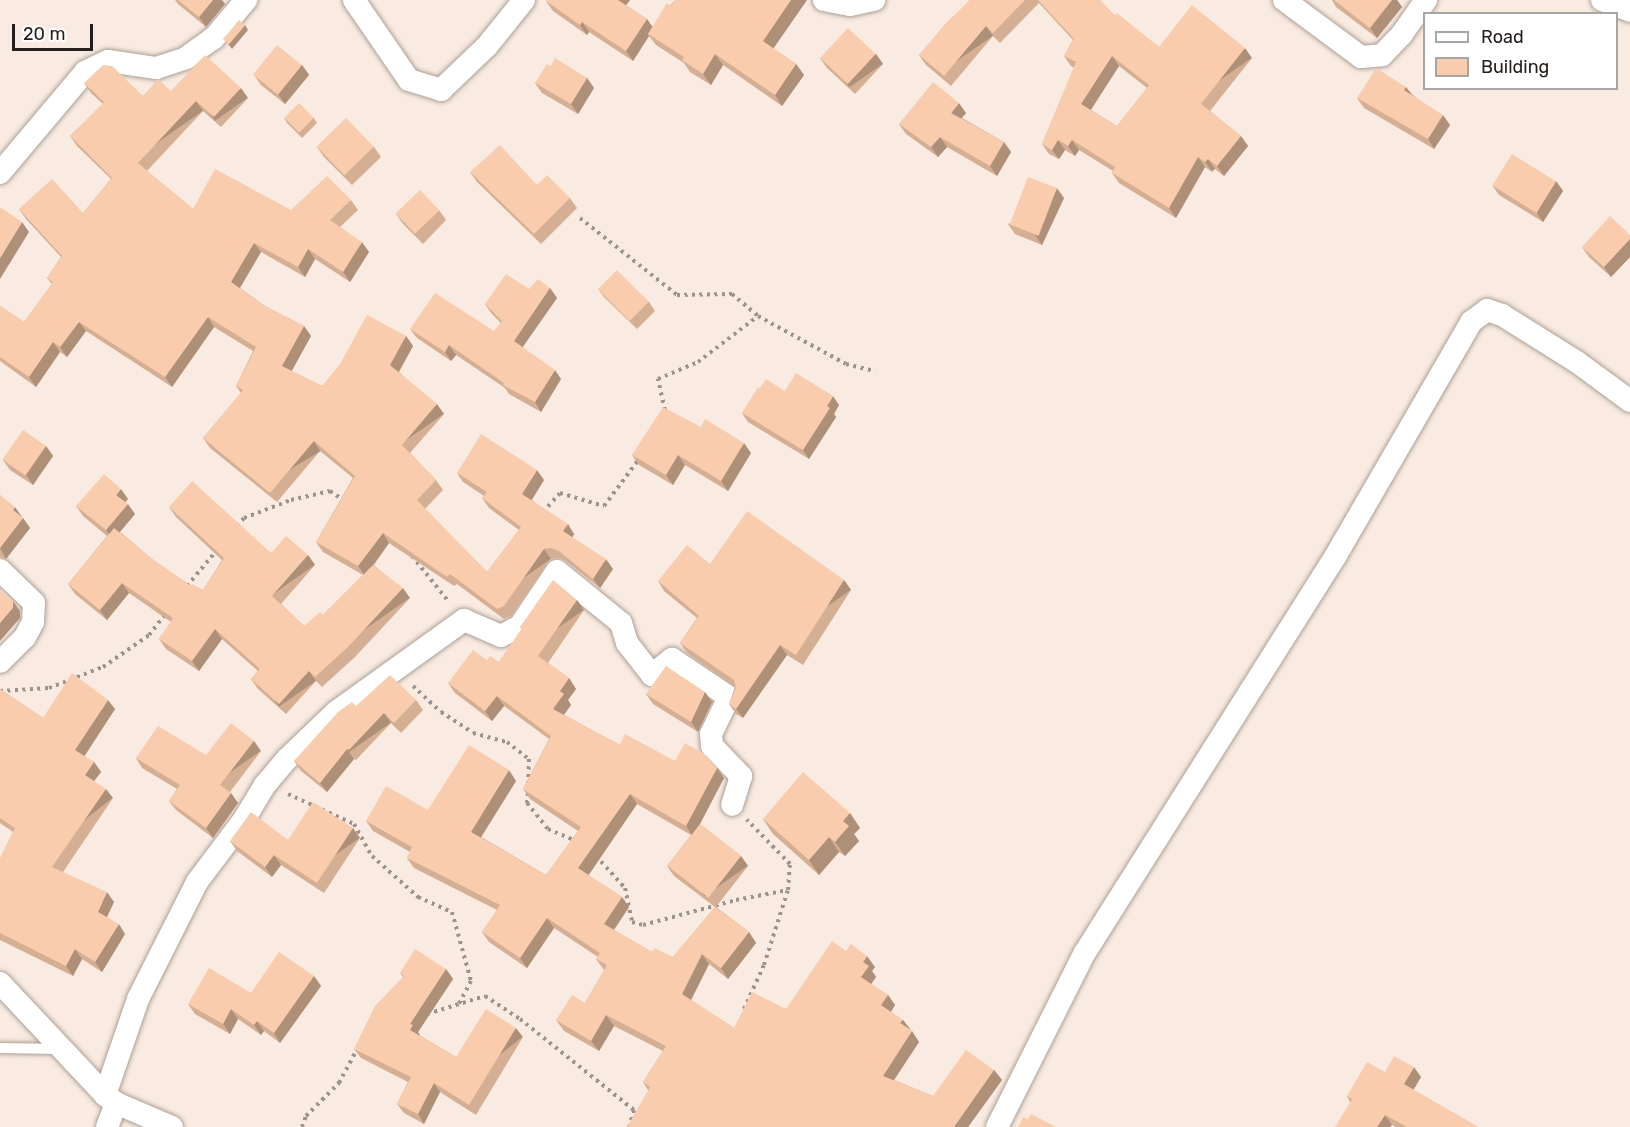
<!DOCTYPE html>
<html>
<head>
<meta charset="utf-8">
<style>
  body { margin:0 }
  #map { position:relative; width:1630px; height:1127px; overflow:hidden; background:#f9ebe1; font-family:Rubik,sans-serif }
  div>[style] { position:absolute }
  .path>* { height:4px; margin-top:-2px; transform-origin:0; background:repeating-linear-gradient(90deg,#9d938c 0 3px,transparent 0 7.5px) }
  .roads { filter:drop-shadow(0 0 2px #ada097) drop-shadow(0 0 2px #ada097) }
  .lane>* { height:10px; margin:-5px; padding:0 5px; transform-origin:5px; border-radius:5px; background:#fff }
  .street>* { height:22px; margin:-11px; padding:0 11px; transform-origin:11px; border-radius:11px; background:#fff }
  .wall>* { inset:0; background:#d5af94 }
  .shaded-wall>* { inset:0; background:#ae8f78; transform-origin:0 0 }
  .building>* { inset:0; background:#f8ccac; transform-origin:0 0 }
  span { translate:-50% -50%; white-space:nowrap; text-align:center; line-height:1.15; -webkit-text-stroke:4.5px #fff; paint-order:stroke }
  .legend { position:absolute; left:1423px; top:12px; width:195px; height:78px; box-sizing:border-box; background:#fff; border:2px solid #a8a6a5; margin:0; padding:8px 10px; list-style:none; font-size:18px; color:#25201d }
  .legend li { display:flex; align-items:center; gap:12px; height:30px }
  .legend b { width:30px; border:2px solid #a8a6a5 }
  .scale { position:absolute; left:12px; top:24px; width:81px; height:27px; box-sizing:border-box; border:3px solid #25201d; border-top:0; padding-left:8px; font-size:18px; line-height:21px; white-space:nowrap; color:#25201d; -webkit-text-stroke:4px #fff; paint-order:stroke }
</style>
</head>
<body>
<div id="map">
  <div class="path">
    <div style="left:580px;top:218px;width:124px;rotate:38.4deg"></div>
    <div style="left:677px;top:295px;width:55px;rotate:-1deg"></div>
    <div style="left:732px;top:294px;width:34px;rotate:40deg"></div>
    <div style="left:665px;top:410px;width:32px;rotate:-103deg"></div>
    <div style="left:658px;top:379px;width:43px;rotate:-23deg"></div>
    <div style="left:698px;top:362px;width:76px;rotate:-37.5deg"></div>
    <div style="left:758px;top:316px;width:100px;rotate:28.6deg"></div>
    <div style="left:846px;top:364px;width:30px;rotate:14deg"></div>
    <div style="left:543px;top:512px;width:25px;rotate:-48deg"></div>
    <div style="left:560px;top:493px;width:46px;rotate:16.5deg"></div>
    <div style="left:604px;top:506px;width:59px;rotate:-53.3deg"></div>
    <div style="left:237px;top:526px;width:11px;rotate:-49deg"></div>
    <div style="left:244px;top:518px;width:50px;rotate:-21deg"></div>
    <div style="left:291px;top:500px;width:40px;rotate:-13deg"></div>
    <div style="left:330px;top:491px;width:18px;rotate:34deg"></div>
    <div style="left:412px;top:556px;width:59px;rotate:51.2deg"></div>
    <div style="left:187px;top:586px;width:47px;rotate:-50.2deg"></div>
    <div style="left:413px;top:686px;width:38px;rotate:43deg"></div>
    <div style="left:441px;top:712px;width:38px;rotate:33deg"></div>
    <div style="left:473px;top:733px;width:35px;rotate:15deg"></div>
    <div style="left:507px;top:742px;width:28px;rotate:38deg"></div>
    <div style="left:529px;top:759px;width:24px;rotate:92deg"></div>
    <div style="left:0;top:691px;width:49px;rotate:-3.5deg"></div>
    <div style="left:49px;top:688px;width:58px;rotate:-21.3deg"></div>
    <div style="left:103px;top:667px;width:56px;rotate:-34.8deg"></div>
    <div style="left:149px;top:635px;width:28px;rotate:-52deg"></div>
    <div style="left:528px;top:793px;width:10px;rotate:96deg"></div>
    <div style="left:527px;top:803px;width:33px;rotate:51deg"></div>
    <div style="left:548px;top:829px;width:30px;rotate:23deg"></div>
    <div style="left:288px;top:794px;width:72px;rotate:24.4deg"></div>
    <div style="left:354px;top:824px;width:37px;rotate:61deg"></div>
    <div style="left:372px;top:856px;width:62px;rotate:41.7deg"></div>
    <div style="left:418px;top:897px;width:37px;rotate:24deg"></div>
    <div style="left:452px;top:912px;width:72px;rotate:74.6deg"></div>
    <div style="left:471px;top:981px;width:27px;rotate:118deg"></div>
    <div style="left:596px;top:856px;width:43px;rotate:47.8deg"></div>
    <div style="left:625px;top:888px;width:35px;rotate:78deg"></div>
    <div style="left:632px;top:922px;width:11px;rotate:15deg"></div>
    <div style="left:643px;top:925px;width:96px;rotate:-15deg"></div>
    <div style="left:736px;top:900px;width:53px;rotate:-10.9deg"></div>
    <div style="left:744px;top:1009px;width:48px;rotate:-65.6deg"></div>
    <div style="left:764px;top:965px;width:79px;rotate:-72.3deg"></div>
    <div style="left:788px;top:890px;width:26px;rotate:-86deg"></div>
    <div style="left:790px;top:864px;width:62px;rotate:-134.3deg"></div>
    <div style="left:427px;top:1014px;width:61px;rotate:-17.2deg"></div>
    <div style="left:485px;top:996px;width:42px;rotate:33.3deg"></div>
    <div style="left:520px;top:1019px;width:146px;rotate:38.6deg"></div>
    <div style="left:634px;top:1110px;width:18px;rotate:106deg"></div>
    <div style="left:302px;top:1127px;width:12px;rotate:-70deg"></div>
    <div style="left:306px;top:1116px;width:47px;rotate:-45deg"></div>
    <div style="left:339px;top:1083px;width:38px;rotate:-62deg"></div>
  </div>
  <div class="roads">
    <div class="lane">
      <div style="left:0;top:1048px;width:59px;rotate:1deg"></div>
    </div>
    <div class="street">
      <div style="left:354px;top:0;width:97px;rotate:55.5deg"></div>
      <div style="left:409px;top:80px;width:34px;rotate:17deg"></div>
      <div style="left:441px;top:90px;width:64px;rotate:-43.7deg"></div>
      <div style="left:487px;top:46px;width:59px;rotate:-51.2deg"></div>
      <div style="left:824px;top:0;width:26px;rotate:11deg"></div>
      <div style="left:850px;top:5px;width:25px;rotate:-12deg"></div>
      <div style="left:1284px;top:0;width:96px;rotate:36.5deg"></div>
      <div style="left:1361px;top:57px;width:21px;rotate:-5deg"></div>
      <div style="left:1382px;top:55px;width:29px;rotate:-46deg"></div>
      <div style="left:1402px;top:34px;width:42px;rotate:-54.8deg"></div>
      <div style="left:1602px;top:0;width:30px;rotate:21deg"></div>
      <div style="left:0;top:173px;width:132px;rotate:-49.9deg"></div>
      <div style="left:85px;top:72px;width:25px;rotate:-26deg"></div>
      <div style="left:108px;top:61px;width:49px;rotate:8.3deg"></div>
      <div style="left:156px;top:68px;width:32px;rotate:-18deg"></div>
      <div style="left:186px;top:58px;width:34px;rotate:-36deg"></div>
      <div style="left:214px;top:38px;width:50px;rotate:-49.9deg"></div>
      <div style="left:0;top:570px;width:47px;rotate:44.1deg"></div>
      <div style="left:34px;top:603px;width:19px;rotate:93deg"></div>
      <div style="left:33px;top:622px;width:17px;rotate:118deg"></div>
      <div style="left:25px;top:637px;width:35px;rotate:135deg"></div>
      <div style="left:0;top:983px;width:154px;rotate:46.8deg"></div>
      <div style="left:105px;top:1095px;width:14px;rotate:36deg"></div>
      <div style="left:116px;top:1103px;width:61px;rotate:23.2deg"></div>
      <div style="left:105px;top:1095px;width:102px;rotate:-71deg"></div>
      <div style="left:138px;top:999px;width:131px;rotate:-63.2deg"></div>
      <div style="left:197px;top:882px;width:80px;rotate:-53.1deg"></div>
      <div style="left:245px;top:818px;width:39px;rotate:-59deg"></div>
      <div style="left:265px;top:785px;width:34px;rotate:-50deg"></div>
      <div style="left:287px;top:759px;width:68px;rotate:-43.8deg"></div>
      <div style="left:336px;top:712px;width:158px;rotate:-35.7deg"></div>
      <div style="left:464px;top:620px;width:40px;rotate:23.4deg"></div>
      <div style="left:501px;top:636px;width:21px;rotate:-28deg"></div>
      <div style="left:520px;top:626px;width:66px;rotate:-56.1deg"></div>
      <div style="left:557px;top:571px;width:82px;rotate:39.1deg"></div>
      <div style="left:621px;top:623px;width:21px;rotate:73deg"></div>
      <div style="left:627px;top:643px;width:41px;rotate:52deg"></div>
      <div style="left:652px;top:675px;width:26px;rotate:-39deg"></div>
      <div style="left:672px;top:659px;width:69px;rotate:33.7deg"></div>
      <div style="left:729px;top:697px;width:41px;rotate:115.9deg"></div>
      <div style="left:711px;top:734px;width:12px;rotate:85deg"></div>
      <div style="left:712px;top:746px;width:42px;rotate:46deg"></div>
      <div style="left:741px;top:776px;width:30px;rotate:107deg"></div>
      <div style="left:107px;top:1127px;width:26px;rotate:-69deg"></div>
      <div style="left:997px;top:1127px;width:194px;rotate:-63.3deg"></div>
      <div style="left:1084px;top:954px;width:470px;rotate:-57.7deg"></div>
      <div style="left:1335px;top:557px;width:272px;rotate:-59.9deg"></div>
      <div style="left:1471px;top:322px;width:20px;rotate:-37deg"></div>
      <div style="left:1487px;top:310px;width:16px;rotate:18deg"></div>
      <div style="left:1502px;top:315px;width:89px;rotate:32.1deg"></div>
      <div style="left:1577px;top:362px;width:66px;rotate:36.3deg"></div>
    </div>
  </div>
  <div class="wall">
    <div style="clip-path:polygon(175px 0,222px 0,225px 4px,206px 27px,178px 4px)"></div>
    <div style="clip-path:polygon(630px 0,626px 5px,647px 19px,652px 27px,675px 0,807px 0,773px 48px,796px 64px,804px 75px,782px 106px,723px 65px,711px 85px,690px 72px,684px 63px,656px 45px,649px 36px,633px 61px,589px 32px,587px 35px,553px 11px,546px 1px)"></div>
    <div style="clip-path:polygon(evenodd,970px 0,1100px 0,1115px 16px,1159px 47px,1252px 58px,1210px 111px,1241px 136px,1248px 146px,1224px 176px,1215px 169px,1212px 172px,1205px 167px,1176px 218px,1119px 183px,1112px 173px,1113px 171px,1079px 150px,1075px 156px,1065px 150px,1059px 159px,1049px 154px,1042px 144px,1074px 68px,1071px 66px,1064px 56px,1073px 40px,1039px 3px,1000px 43px,993px 36px,951px 86px,926px 65px,919px 55px,970px 0,1119px 66px,1147px 88px,1117px 126px,1091px 110px,1119px 66px)"></div>
    <div style="clip-path:polygon(1332px 0,1397px 0,1402px 7px,1377px 38px,1336px 7px)"></div>
    <div style="clip-path:polygon(876px 54px,883px 64px,855px 94px,827px 68px,820px 58px)"></div>
    <div style="clip-path:polygon(302px 65px,309px 75px,285px 104px,261px 85px,254px 75px)"></div>
    <div style="clip-path:polygon(551px 66px,587px 78px,594px 88px,578px 114px,542px 93px,535px 83px)"></div>
    <div style="clip-path:polygon(84px 83px,143px 96px,171px 91px,248px 98px,221px 127px,203px 111px,147px 171px,193px 209px,291px 210px,351px 200px,358px 210px,340px 227px,369px 252px,350px 282px,315px 259px,305px 277px,261px 252px,240px 288px,265px 306px,304px 326px,311px 336px,291px 371px,322px 386px,406px 336px,413px 346px,399px 372px,444px 414px,410px 453px,436px 480px,443px 490px,425px 509px,487px 572px,519px 530px,489px 508px,482px 498px,484px 496px,463px 482px,457px 473px,544px 480px,532px 500px,574px 534px,572px 538px,613px 569px,600px 588px,566px 561px,558px 558px,551px 559px,511px 616px,504px 619px,457px 584px,454px 586px,389px 543px,374px 565px,410px 598px,355px 657px,322px 687px,316px 681px,286px 714px,258px 689px,251px 679px,258px 671px,222px 639px,199px 671px,166px 649px,159px 639px,171px 622px,129px 593px,107px 620px,75px 594px,68px 584px,107px 536px,83px 516px,76px 506px,128px 499px,125px 502px,135px 514px,120px 532px,152px 559px,191px 586px,203px 590px,222px 560px,176px 517px,169px 507px,271px 553px,308px 555px,315px 565px,281px 604px,304px 626px,323px 615px,363px 575px,323px 552px,316px 542px,353px 478px,320px 451px,277px 502px,210px 448px,203px 438px,241px 393px,236px 386px,253px 351px,214px 327px,172px 387px,86px 331px,67px 357px,60px 352px,36px 387px,0 361px,0 306px,24px 322px,52px 284px,47px 278px,61px 257px,26px 219px,19px 209px,83px 213px,111px 179px,77px 146px,70px 136px,103px 104px,91px 93px)"></div>
    <div style="clip-path:polygon(1406px 87px,1413px 95px,1450px 125px,1434px 149px,1364px 108px,1357px 98px)"></div>
    <div style="clip-path:polygon(966px 113px,962px 118px,1004px 142px,1011px 152px,997px 176px,947px 147px,938px 157px,906px 134px,899px 124px)"></div>
    <div style="clip-path:polygon(284px 118px,314px 118px,317px 123px,302px 138px,287px 123px)"></div>
    <div style="clip-path:polygon(317px 147px,374px 147px,381px 157px,352px 185px,324px 157px)"></div>
    <div style="clip-path:polygon(470px 172px,537px 185px,570px 198px,577px 208px,541px 244px,477px 182px)"></div>
    <div style="clip-path:polygon(1556px 181px,1563px 191px,1543px 222px,1499px 195px,1492px 185px)"></div>
    <div style="clip-path:polygon(1064px 198px,1042px 245px,1015px 234px,1008px 224px)"></div>
    <div style="clip-path:polygon(439px 210px,446px 220px,423px 244px,403px 224px,396px 214px)"></div>
    <div style="clip-path:polygon(1630px 235px,1630px 257px,1611px 277px,1589px 257px,1582px 247px)"></div>
    <div style="clip-path:polygon(550px 288px,557px 298px,522px 347px,561px 379px,541px 412px,509px 394px,505px 388px,456px 355px,451px 361px,417px 338px,410px 329px,494px 331px,501px 323px,491px 313px,485px 304px,529px 289px)"></div>
    <div style="clip-path:polygon(598px 289px,649px 302px,655px 311px,637px 329px,604px 297px)"></div>
    <div style="clip-path:polygon(760px 388px,785px 391px,839px 405px,834px 414px,836px 417px,809px 459px,748px 422px,742px 413px)"></div>
    <div style="clip-path:polygon(701px 427px,751px 453px,728px 491px,685px 465px,673px 485px,639px 465px,632px 455px)"></div>
    <div style="clip-path:polygon(46px 446px,53px 456px,33px 485px,10px 470px,3px 460px)"></div>
    <div style="clip-path:polygon(0 495px,23px 518px,30px 528px,6px 559px,0 557px)"></div>
    <div style="clip-path:polygon(710px 564px,844px 580px,851px 590px,803px 665px,787px 655px,743px 718px,736px 714px,729px 704px,735px 687px,687px 653px,680px 643px,697px 618px,664px 591px,658px 581px)"></div>
    <div style="clip-path:polygon(evenodd,577px 600px,584px 610px,548px 663px,569px 678px,576px 689px,568px 700px,571px 705px,564px 715px,620px 745px,675px 761px,724px 778px,700px 824px,741px 856px,748px 866px,716px 907px,749px 932px,756px 943px,728px 979px,709px 964px,691px 1000px,734px 1028px,786px 1009px,846px 951px,875px 967px,872px 971px,876px 977px,871px 984px,888px 995px,895px 1005px,891px 1012px,903px 1020px,919px 1042px,894px 1080px,933px 1096px,994px 1070px,1002px 1080px,968px 1127px,648px 1090px,643px 1082px,663px 1051px,614px 1026px,599px 1051px,564px 1031px,556px 1020px,585px 1003px,604px 970px,596px 959px,598px 957px,554px 928px,527px 968px,489px 942px,482px 932px,497px 910px,414px 868px,407px 858px,410px 852px,373px 831px,366px 821px,428px 810px,516px 781px,481px 837px,546px 875px,578px 831px,530px 799px,523px 789px,549px 739px,504px 706px,492px 721px,455px 693px,448px 683px,487px 660px,499px 662px,522px 629px,520px 627px,577px 600px,637px 804px,691px 835px,667px 866px,674px 876px,715px 907px,673px 957px,652px 952px,614px 930px,629px 907px,622px 897px,588px 875px,637px 804px)"></div>
    <div style="clip-path:polygon(0 689px,43px 718px,115px 709px,84px 756px,94px 762px,101px 772px,94px 781px,113px 798px,63px 872px,114px 902px,107px 917px,125px 934px,102px 972px,82px 959px,73px 976px,0 940px,0 859px,13px 832px,0 823px)"></div>
    <div style="clip-path:polygon(705px 692px,712px 702px,698px 732px,653px 704px,646px 694px)"></div>
    <div style="clip-path:polygon(416px 700px,423px 710px,401px 733px,391px 723px,356px 760px,354px 759px,327px 792px,301px 771px,294px 761px,356px 706px)"></div>
    <div style="clip-path:polygon(261px 751px,230px 792px,238px 803px,213px 838px,176px 810px,169px 801px,177px 789px,142px 768px,136px 758px,206px 755px)"></div>
    <div style="clip-path:polygon(850px 813px,860px 828px,854px 834px,859px 841px,845px 856px,839px 852px,819px 875px,773px 834px,763px 819px)"></div>
    <div style="clip-path:polygon(360px 838px,324px 893px,281px 865px,272px 877px,237px 851px,230px 841px)"></div>
    <div style="clip-path:polygon(446px 969px,453px 979px,418px 1032px,419px 1035px,456px 1057px,523px 1037px,476px 1115px,440px 1092px,424px 1124px,404px 1113px,397px 1104px,408px 1082px,361px 1058px,354px 1049px,403px 977px,400px 973px)"></div>
    <div style="clip-path:polygon(314px 976px,321px 986px,280px 1043px,264px 1031px,261px 1035px,238px 1019px,230px 1034px,195px 1014px,188px 1004px,251px 993px)"></div>
    <div style="clip-path:polygon(1385px 1072px,1421px 1077px,1413px 1090px,1478px 1127px,1396px 1127px,1350px 1102px,1347px 1096px)"></div>
  </div>
  <div class="shaded-wall">
    <div style="clip-path:polygon(213px 0,222px 0,225px 4px,206px 27px,199px 17px)"></div>
    <div style="clip-path:polygon(617px 0,630px 0,623px 9px)"></div>
    <div style="clip-path:polygon(791px 0,807px 0,771px 52px,763px 41px)"></div>
    <div style="clip-path:polygon(1392px 0,1397px 0,1402px 7px,1377px 38px,1370px 28px)"></div>
    <div style="clip-path:polygon(647px 19px,654px 29px,648px 34px,649px 36px,633px 61px,626px 51px)"></div>
    <div style="clip-path:polygon(582px 22px,589px 32px,587px 35px,580px 25px)"></div>
    <div style="clip-path:polygon(245px 25px,248px 30px,232px 49px,228px 44px)"></div>
    <div style="left:986px;top:26px;width:12px;height:65px;rotate:55deg"></div>
    <div style="left:1245px;top:48px;width:12px;height:71px;rotate:55deg"></div>
    <div style="clip-path:polygon(715px 54px,723px 65px,711px 85px,703px 74px)"></div>
    <div style="left:876px;top:54px;width:12px;height:41px;rotate:55deg"></div>
    <div style="clip-path:polygon(1112px 56px,1119px 66px,1088px 114px,1081px 104px)"></div>
    <div style="clip-path:polygon(796px 64px,804px 75px,782px 106px,775px 95px)"></div>
    <div style="clip-path:polygon(302px 65px,309px 75px,285px 104px,278px 94px)"></div>
    <div style="clip-path:polygon(587px 78px,594px 88px,578px 114px,571px 104px)"></div>
    <div style="clip-path:polygon(1406px 87px,1413px 97px,1404px 90px)"></div>
    <div style="left:241px;top:88px;width:12px;height:40px;rotate:55deg"></div>
    <div style="left:196px;top:101px;width:12px;height:85px;rotate:55deg"></div>
    <div style="clip-path:polygon(959px 103px,966px 113px,958px 122px,951px 113px)"></div>
    <div style="clip-path:polygon(1443px 115px,1450px 125px,1434px 149px,1428px 139px)"></div>
    <div style="clip-path:polygon(1241px 136px,1248px 146px,1224px 176px,1217px 166px)"></div>
    <div style="clip-path:polygon(940px 137px,947px 147px,938px 157px,931px 147px)"></div>
    <div style="clip-path:polygon(1058px 140px,1065px 150px,1059px 159px,1052px 150px)"></div>
    <div style="clip-path:polygon(1072px 140px,1079px 150px,1075px 156px,1068px 146px)"></div>
    <div style="clip-path:polygon(1004px 142px,1011px 152px,997px 176px,990px 166px)"></div>
    <div style="clip-path:polygon(1198px 157px,1205px 167px,1176px 218px,1169px 208px)"></div>
    <div style="left:1208px;top:159px;width:12px;height:4px;rotate:55deg"></div>
    <div style="clip-path:polygon(1556px 181px,1563px 191px,1543px 222px,1536px 212px)"></div>
    <div style="clip-path:polygon(1057px 188px,1064px 198px,1042px 245px,1035px 235px)"></div>
    <div style="clip-path:polygon(22px 222px,29px 232px,0 279px,0 258px)"></div>
    <div style="clip-path:polygon(1630px 239px,1630px 257px,1611px 277px,1604px 267px)"></div>
    <div style="clip-path:polygon(362px 242px,369px 252px,350px 282px,343px 272px)"></div>
    <div style="clip-path:polygon(254px 243px,261px 252px,238px 291px,231px 282px)"></div>
    <div style="clip-path:polygon(308px 249px,315px 259px,305px 277px,298px 267px)"></div>
    <div style="clip-path:polygon(550px 288px,557px 298px,520px 351px,514px 341px)"></div>
    <div style="clip-path:polygon(208px 317px,214px 327px,172px 387px,165px 377px)"></div>
    <div style="clip-path:polygon(79px 322px,86px 331px,67px 357px,60px 347px)"></div>
    <div style="clip-path:polygon(304px 326px,311px 336px,289px 376px,282px 366px)"></div>
    <div style="clip-path:polygon(406px 336px,413px 346px,397px 375px,390px 365px)"></div>
    <div style="clip-path:polygon(53px 342px,60px 352px,36px 387px,29px 377px)"></div>
    <div style="clip-path:polygon(449px 345px,456px 355px,451px 361px,445px 352px)"></div>
    <div style="clip-path:polygon(555px 370px,561px 379px,541px 412px,535px 402px)"></div>
    <div style="clip-path:polygon(833px 396px,839px 405px,834px 414px,836px 417px,809px 459px,803px 450px)"></div>
    <div style="left:437px;top:404px;width:12px;height:54px;rotate:55deg"></div>
    <div style="left:314px;top:441px;width:12px;height:68px;rotate:59deg"></div>
    <div style="clip-path:polygon(744px 443px,751px 453px,728px 491px,721px 481px)"></div>
    <div style="clip-path:polygon(46px 446px,53px 456px,33px 485px,26px 475px)"></div>
    <div style="clip-path:polygon(678px 455px,685px 465px,673px 485px,666px 475px)"></div>
    <div style="clip-path:polygon(537px 470px,544px 480px,529px 504px,522px 494px)"></div>
    <div style="clip-path:polygon(121px 489px,128px 499px,123px 505px,116px 495px)"></div>
    <div style="clip-path:polygon(128px 504px,135px 514px,113px 540px,106px 530px)"></div>
    <div style="clip-path:polygon(15px 507px,22px 517px,13px 510px)"></div>
    <div style="clip-path:polygon(23px 518px,30px 528px,6px 559px,0 548px)"></div>
    <div style="clip-path:polygon(568px 524px,574px 534px,570px 541px,563px 531px)"></div>
    <div style="clip-path:polygon(383px 533px,389px 543px,365px 576px,358px 566px)"></div>
    <div style="left:544px;top:549px;width:12px;height:70px;rotate:55deg"></div>
    <div style="left:308px;top:555px;width:12px;height:55px;rotate:55deg"></div>
    <div style="clip-path:polygon(606px 559px,613px 569px,600px 588px,593px 579px)"></div>
    <div style="left:844px;top:580px;width:12px;height:89px;rotate:55deg"></div>
    <div style="clip-path:polygon(122px 583px,129px 593px,107px 620px,100px 610px)"></div>
    <div style="left:403px;top:588px;width:12px;height:81px;rotate:55deg"></div>
    <div style="left:577px;top:600px;width:12px;height:68px;rotate:55deg"></div>
    <div style="clip-path:polygon(13px 601px,20px 611px,20px 618px,0 641px,0 623px)"></div>
    <div style="clip-path:polygon(215px 629px,222px 639px,199px 671px,192px 661px)"></div>
    <div style="clip-path:polygon(780px 645px,787px 655px,743px 718px,736px 709px)"></div>
    <div style="left:309px;top:671px;width:12px;height:45px;rotate:55deg"></div>
    <div style="clip-path:polygon(569px 678px,576px 689px,568px 700px,571px 705px,560px 720px,553px 709px,560px 691px)"></div>
    <div style="clip-path:polygon(705px 692px,712px 702px,698px 732px,691px 722px)"></div>
    <div style="clip-path:polygon(497px 696px,504px 706px,492px 721px,485px 711px)"></div>
    <div style="clip-path:polygon(108px 700px,115px 709px,82px 760px,75px 750px)"></div>
    <div style="left:384px;top:713px;width:12px;height:51px;rotate:55deg"></div>
    <div style="left:254px;top:741px;width:12px;height:56px;rotate:55deg"></div>
    <div style="clip-path:polygon(347px 749px,354px 759px,327px 792px,320px 783px)"></div>
    <div style="clip-path:polygon(94px 762px,101px 772px,91px 785px,85px 775px)"></div>
    <div style="clip-path:polygon(717px 768px,724px 778px,693px 837px,686px 826px)"></div>
    <div style="clip-path:polygon(509px 770px,516px 781px,478px 842px,471px 832px)"></div>
    <div style="left:106px;top:789px;width:11px;height:95px;rotate:52deg"></div>
    <div style="clip-path:polygon(231px 793px,238px 803px,213px 838px,206px 828px)"></div>
    <div style="clip-path:polygon(630px 794px,637px 804px,586px 879px,578px 868px)"></div>
    <div style="clip-path:polygon(850px 813px,860px 828px,854px 834px,859px 841px,845px 856px,835px 842px,843px 821px)"></div>
    <div style="left:353px;top:828px;width:12px;height:66px;rotate:55deg"></div>
    <div style="clip-path:polygon(829px 837px,839px 852px,819px 875px,809px 860px)"></div>
    <div style="clip-path:polygon(274px 855px,281px 865px,272px 877px,265px 867px)"></div>
    <div style="left:741px;top:856px;width:12px;height:53px;rotate:55deg"></div>
    <div style="clip-path:polygon(107px 892px,114px 902px,105px 921px,98px 912px)"></div>
    <div style="clip-path:polygon(622px 897px,629px 907px,611px 934px,604px 924px)"></div>
    <div style="clip-path:polygon(547px 918px,554px 928px,527px 968px,520px 958px)"></div>
    <div style="clip-path:polygon(119px 924px,125px 934px,102px 972px,95px 962px)"></div>
    <div style="clip-path:polygon(749px 932px,756px 943px,728px 979px,721px 968px)"></div>
    <div style="clip-path:polygon(75px 949px,82px 959px,73px 976px,66px 966px)"></div>
    <div style="clip-path:polygon(702px 954px,709px 964px,689px 1004px,682px 994px)"></div>
    <div style="clip-path:polygon(867px 956px,875px 967px,872px 971px,876px 977px,869px 987px,861px 977px,863px 962px)"></div>
    <div style="clip-path:polygon(446px 969px,453px 979px,418px 1032px,420px 1035px,417px 1040px,410px 1030px,410px 1024px)"></div>
    <div style="clip-path:polygon(314px 976px,321px 986px,280px 1043px,274px 1033px)"></div>
    <div style="clip-path:polygon(888px 995px,895px 1005px,889px 1015px,881px 1005px)"></div>
    <div style="clip-path:polygon(231px 1009px,238px 1019px,230px 1034px,223px 1024px)"></div>
    <div style="clip-path:polygon(606px 1015px,614px 1026px,599px 1051px,591px 1041px)"></div>
    <div style="clip-path:polygon(903px 1020px,911px 1030px,900px 1023px)"></div>
    <div style="clip-path:polygon(257px 1021px,264px 1031px,261px 1035px,254px 1025px)"></div>
    <div style="left:516px;top:1028px;width:11px;height:90px;rotate:52deg"></div>
    <div style="clip-path:polygon(912px 1031px,919px 1042px,890px 1086px,883px 1076px)"></div>
    <div style="clip-path:polygon(1414px 1067px,1421px 1077px,1411px 1094px,1404px 1084px)"></div>
    <div style="clip-path:polygon(994px 1070px,1002px 1080px,968px 1127px,954px 1127px)"></div>
    <div style="clip-path:polygon(434px 1083px,440px 1092px,424px 1124px,418px 1114px)"></div>
    <div style="clip-path:polygon(1385px 1115px,1392px 1125px,1390px 1127px,1377px 1127px)"></div>
  </div>
  <div class="building">
    <div style="clip-path:polygon(178px 0,213px 0,199px 17px)"></div>
    <div style="clip-path:polygon(547px 0,618px 0,647px 19px,626px 51px,582px 22px,580px 25px,546px 1px)"></div>
    <div style="clip-path:polygon(675px 0,791px 0,763px 41px,796px 64px,775px 95px,715px 54px,703px 74px,682px 60px,684px 57px,648px 34px,667px 3px,671px 6px)"></div>
    <div style="clip-path:polygon(970px 0,1025px 0,993px 33px,986px 26px,944px 76px,919px 55px,945px 24px)"></div>
    <div style="clip-path:polygon(evenodd,1038px 0,1100px 0,1115px 16px,1117px 13px,1159px 47px,1192px 5px,1245px 48px,1201px 104px,1241px 136px,1217px 166px,1208px 159px,1205px 162px,1198px 157px,1169px 208px,1112px 173px,1115px 167px,1072px 140px,1068px 146px,1058px 140px,1052px 150px,1042px 144px,1076px 62px,1064px 56px,1074px 39px,1038px 0,1112px 56px,1149px 85px,1117px 126px,1081px 104px,1112px 56px)"></div>
    <div style="clip-path:polygon(1334px 0,1392px 0,1370px 28px)"></div>
    <div style="left:239px;top:20px;width:8px;height:25px;rotate:40deg"></div>
    <div style="left:848px;top:28px;width:38px;height:41px;rotate:43deg"></div>
    <div style="left:277px;top:45px;width:32px;height:38px;rotate:39deg"></div>
    <div style="clip-path:polygon(205px 55px,241px 88px,214px 117px,196px 101px,138px 163px,193px 209px,215px 169px,291px 210px,327px 176px,351px 200px,330px 220px,362px 242px,343px 272px,308px 249px,298px 267px,254px 243px,231px 282px,265px 306px,304px 326px,282px 366px,322px 386px,340px 364px,367px 315px,406px 336px,390px 365px,437px 404px,402px 445px,436px 480px,417px 500px,487px 572px,521px 527px,482px 498px,487px 492px,457px 473px,481px 434px,537px 470px,522px 494px,568px 524px,563px 531px,606px 559px,593px 579px,559px 551px,551px 548px,544px 549px,504px 606px,497px 609px,450px 574px,447px 577px,383px 533px,358px 566px,316px 542px,355px 476px,314px 441px,270px 493px,203px 438px,243px 390px,236px 386px,256px 347px,208px 317px,165px 377px,79px 322px,60px 347px,53px 342px,29px 377px,0 357px,0 306px,24px 322px,53px 282px,47px 278px,62px 256px,19px 209px,52px 179px,83px 213px,112px 178px,70px 136px,104px 102px,84px 83px,103px 65px,112px 66px,143px 96px,158px 79px,171px 91px)"></div>
    <div style="clip-path:polygon(555px 58px,587px 78px,571px 104px,535px 83px,547px 64px,551px 66px)"></div>
    <div style="clip-path:polygon(1376px 68px,1406px 87px,1404px 90px,1443px 115px,1428px 139px,1357px 98px)"></div>
    <div style="clip-path:polygon(933px 82px,959px 103px,951px 113px,1004px 142px,990px 166px,940px 137px,931px 147px,899px 124px)"></div>
    <div style="left:299px;top:103px;width:21px;height:21px;rotate:45deg"></div>
    <div style="left:346px;top:118px;width:40px;height:41px;rotate:46deg"></div>
    <div style="clip-path:polygon(500px 145px,537px 185px,547px 175px,570px 198px,534px 234px,470px 172px)"></div>
    <div style="left:1512px;top:154px;width:52px;height:37px;rotate:32deg"></div>
    <div style="left:1028px;top:177px;width:31px;height:51px;rotate:21deg"></div>
    <div style="left:420px;top:190px;width:28px;height:34px;rotate:46deg"></div>
    <div style="clip-path:polygon(0 207px,22px 222px,0 258px)"></div>
    <div style="clip-path:polygon(1610px 216px,1630px 235px,1630px 239px,1604px 267px,1582px 247px)"></div>
    <div style="left:617px;top:270px;width:45px;height:27px;rotate:45deg"></div>
    <div style="clip-path:polygon(506px 274px,529px 289px,538px 279px,550px 288px,514px 341px,555px 370px,535px 402px,503px 385px,504px 383px,449px 345px,445px 352px,410px 329px,435px 293px,494px 331px,502px 321px,485px 304px)"></div>
    <div style="clip-path:polygon(796px 373px,833px 396px,827px 406px,830px 408px,803px 450px,742px 413px,758px 387px,760px 388px,766px 379px,785px 391px)"></div>
    <div style="clip-path:polygon(663px 407px,701px 427px,705px 419px,744px 443px,721px 481px,678px 455px,666px 475px,632px 455px)"></div>
    <div style="left:23px;top:430px;width:28px;height:36px;rotate:35deg"></div>
    <div style="clip-path:polygon(104px 474px,121px 489px,116px 495px,128px 504px,106px 530px,76px 506px)"></div>
    <div style="clip-path:polygon(192px 481px,271px 553px,286px 536px,308px 555px,272px 596px,304px 626px,320px 612px,323px 615px,373px 565px,403px 588px,348px 647px,315px 677px,309px 671px,279px 704px,251px 679px,260px 669px,215px 629px,192px 661px,159px 639px,173px 618px,122px 583px,100px 610px,68px 584px,114px 528px,152px 559px,191px 586px,192px 584px,203px 590px,224px 558px,169px 507px)"></div>
    <div style="clip-path:polygon(0 495px,15px 507px,13px 510px,23px 518px,0 548px)"></div>
    <div style="clip-path:polygon(747px 511px,844px 580px,796px 655px,780px 645px,736px 709px,729px 704px,736px 688px,734px 680px,680px 643px,699px 616px,658px 581px,687px 545px,710px 564px)"></div>
    <div style="clip-path:polygon(553px 580px,577px 600px,538px 656px,569px 678px,560px 691px,564px 694px,553px 709px,620px 745px,625px 734px,675px 761px,685px 743px,703px 753px,717px 768px,686px 826px,630px 794px,578px 868px,622px 897px,604px 924px,652px 952px,654px 948px,673px 957px,715px 907px,749px 932px,721px 968px,702px 954px,682px 994px,734px 1028px,752px 992px,786px 1009px,832px 941px,846px 951px,851px 944px,867px 956px,863px 962px,869px 966px,861px 977px,888px 995px,881px 1005px,903px 1020px,900px 1023px,912px 1031px,883px 1076px,933px 1096px,966px 1050px,994px 1070px,954px 1127px,627px 1127px,650px 1087px,643px 1082px,666px 1046px,606px 1015px,591px 1041px,556px 1020px,572px 995px,585px 1003px,607px 965px,596px 959px,600px 953px,547px 918px,520px 958px,482px 932px,500px 905px,407px 858px,412px 847px,366px 821px,386px 786px,428px 810px,469px 745px,509px 770px,471px 832px,546px 875px,581px 827px,523px 789px,551px 736px,497px 696px,485px 711px,448px 683px,473px 650px,487px 660px,490px 656px,499px 662px,522px 628px,520px 627px)"></div>
    <div style="clip-path:polygon(0 591px,13px 601px,13px 608px,0 623px)"></div>
    <div style="clip-path:polygon(666px 666px,705px 692px,691px 722px,646px 694px)"></div>
    <div style="clip-path:polygon(72px 673px,108px 700px,75px 750px,94px 762px,85px 775px,106px 789px,52px 867px,107px 892px,98px 912px,119px 924px,95px 962px,75px 949px,66px 966px,0 933px,0 859px,15px 828px,0 818px,0 689px,43px 718px)"></div>
    <div style="clip-path:polygon(390px 675px,416px 700px,394px 723px,384px 713px,349px 750px,347px 749px,320px 783px,294px 761px,338px 712px,352px 702px,356px 706px)"></div>
    <div style="clip-path:polygon(231px 723px,254px 741px,220px 785px,231px 793px,206px 828px,169px 801px,180px 785px,136px 758px,158px 726px,206px 755px)"></div>
    <div style="clip-path:polygon(803px 772px,850px 813px,843px 821px,849px 826px,835px 842px,829px 837px,809px 860px,763px 819px)"></div>
    <div style="clip-path:polygon(313px 802px,353px 828px,317px 883px,274px 855px,265px 867px,230px 841px,251px 812px,288px 840px)"></div>
    <div style="left:700px;top:824px;width:52px;height:53px;rotate:38deg"></div>
    <div style="clip-path:polygon(415px 949px,446px 969px,410px 1024px,413px 1025px,410px 1030px,456px 1057px,486px 1009px,516px 1028px,469px 1105px,434px 1083px,418px 1114px,397px 1104px,411px 1077px,354px 1049px,375px 1006px,404px 976px,400px 973px)"></div>
    <div style="clip-path:polygon(279px 952px,314px 976px,274px 1033px,257px 1021px,254px 1025px,231px 1009px,223px 1024px,188px 1004px,209px 968px,251px 993px)"></div>
    <div style="clip-path:polygon(1394px 1056px,1414px 1067px,1404px 1084px,1478px 1127px,1407px 1127px,1385px 1115px,1377px 1127px,1335px 1127px,1352px 1099px,1347px 1096px,1367px 1062px,1385px 1072px)"></div>
    <div style="clip-path:polygon(1031px 1114px,1056px 1127px,1018px 1127px,1023px 1117px,1028px 1119px)"></div>
  </div>
  <ul class="legend">
  <li><b style="height:8px;background:#fff"></b>Road</li>
  <li><b style="height:16px;background:#f8ccac"></b>Building</li>
  </ul>
  <div class="scale">20 m</div>
</div>
</body>
</html>
